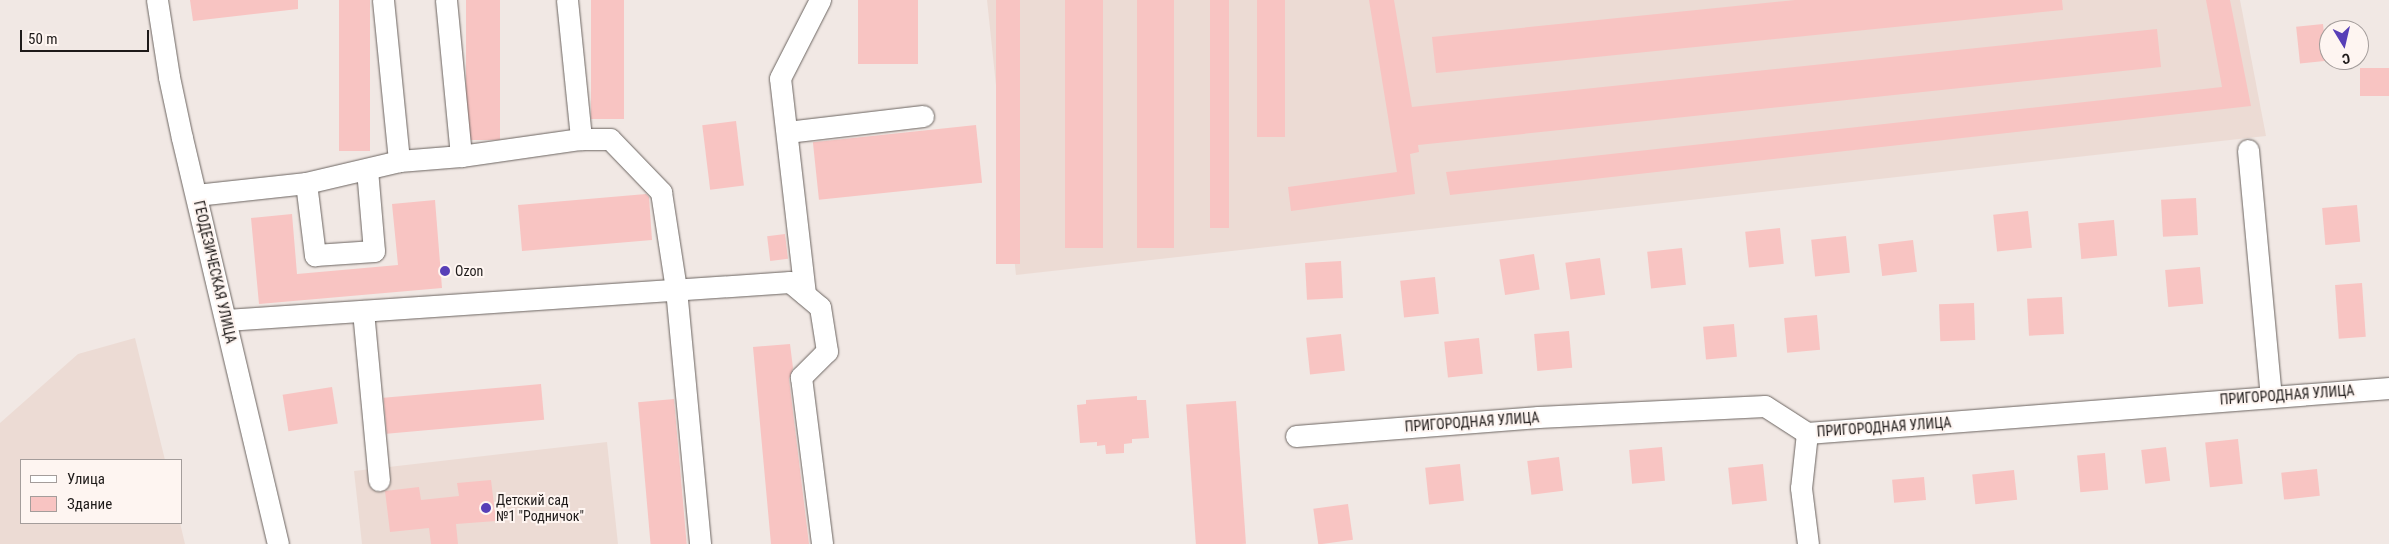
<!DOCTYPE html>
<html>
<head>
<meta charset="utf-8">
<style>
  body { margin:0 }
  #map { position:relative; width:2389px; height:544px; overflow:hidden; background:#f1e8e4; font-family:"Roboto Condensed",sans-serif }
  div>[style] { position:absolute }
  .built>* { inset:0; background:#ecdbd4 }
  .building>* { inset:0; background:#f8c4c2; transform-origin:0 0 }
  .roads { filter:drop-shadow(0 0 1px #6b6460) drop-shadow(0 0 1px #6b6460) }
  .minor>* { height:21px; margin:-10.5px; padding:0 10.5px; transform-origin:10.5px; border-radius:10.5px; background:#fff }
  .dots>* { width:14px; height:14px; translate:-50% -50%; box-sizing:border-box; border:2px solid #fef5f1; border-radius:50% }
  span { translate:-50% -50%; white-space:nowrap; text-align:center; line-height:1.15; -webkit-text-stroke:4px #fef5f1; paint-order:stroke }
  .poi-label { font-size:14px; color:#1e1a19 }
  .left { translate:0 -50%; text-align:left }
  .street-label { font-size:14px; color:#1e1a19 }
  .legend { position:absolute; left:20px; top:459px; width:162px; height:65px; box-sizing:border-box; background:#fef5f1; border:1px solid #a49d9b; margin:0; padding:6px 9px; list-style:none; font-size:15px; color:#1e1a19 }
  .legend li { display:flex; align-items:center; gap:10px; height:25px }
  .legend b { width:25px; border:1px solid #a49d9b }
  .north { position:absolute; left:2319px; top:20px; width:50px; height:50px; box-sizing:border-box; background:#fef5f1; border:1px solid #a49d9b; border-radius:50%; rotate:171deg; font-size:14px; font-weight:700; line-height:20px; text-align:center; color:#1e1a19 }
  .north::after { content:''; display:block; margin:auto; width:18px; height:22px; background:#573fb7; clip-path:polygon(50% 0,100% 100%,50% 72%,0 100%) }
  .scale { position:absolute; left:20px; top:30px; width:129px; height:22px; box-sizing:border-box; border:2px solid #1e1a19; border-top:0; padding-left:6px; font-size:15px; line-height:18px; white-space:nowrap; color:#1e1a19; -webkit-text-stroke:4px #fef5f1; paint-order:stroke }
</style>
</head>
<body>
<div id="map">
  <div class="built">
    <div style="clip-path:polygon(987px 0,2240px 0,2266px 136px,1016px 275px)"></div>
    <div style="clip-path:polygon(135px 338px,165px 460px,21px 460px,21px 523px,180px 523px,185px 544px,0 544px,0 423px,78px 354px)"></div>
    <div style="clip-path:polygon(607px 442px,618px 544px,362px 544px,354px 471px)"></div>
  </div>
  <div class="building">
    <div style="clip-path:polygon(190px 0,298px 0,298px 9px,193px 21px)"></div>
    <div style="left:339px;top:0;width:31px;height:151px"></div>
    <div style="left:466px;top:0;width:34px;height:140px"></div>
    <div style="left:591px;top:0;width:33px;height:119px"></div>
    <div style="left:858px;top:0;width:60px;height:64px"></div>
    <div style="left:996px;top:0;width:24px;height:264px"></div>
    <div style="left:1065px;top:0;width:38px;height:248px"></div>
    <div style="left:1137px;top:0;width:37px;height:248px"></div>
    <div style="left:1210px;top:0;width:19px;height:228px"></div>
    <div style="left:1257px;top:0;width:28px;height:137px"></div>
    <div style="clip-path:polygon(1369px 0,1394px 0,1412px 107px,2157px 29px,2161px 67px,1418px 145px,1419px 152px,1410px 154px,1415px 194px,1291px 211px,1288px 187px,1397px 172px)"></div>
    <div style="clip-path:polygon(1795px 0,2062px 0,2063px 10px,1436px 73px,1432px 37px)"></div>
    <div style="clip-path:polygon(2206px 0,2230px 0,2251px 106px,1450px 195px,1446px 172px,2222px 87px)"></div>
    <div style="left:2323px;top:24px;width:37px;height:27px;rotate:84deg"></div>
    <div style="left:2389px;top:68px;width:28px;height:29px;rotate:90deg"></div>
    <div style="left:736px;top:121px;width:65px;height:34px;rotate:83deg"></div>
    <div style="left:976px;top:125px;width:58px;height:164px;rotate:84deg"></div>
    <div style="clip-path:polygon(646px 194px,649px 197px,652px 240px,522px 251px,518px 205px)"></div>
    <div style="left:2196px;top:198px;width:37px;height:35px;rotate:87deg"></div>
    <div style="clip-path:polygon(435px 200px,442px 288px,259px 304px,251px 218px,292px 214px,297px 274px,398px 265px,392px 204px)"></div>
    <div style="left:2357px;top:205px;width:37px;height:35px;rotate:85deg"></div>
    <div style="left:2028px;top:211px;width:37px;height:35px;rotate:84deg"></div>
    <div style="left:2114px;top:220px;width:36px;height:36px;rotate:85deg"></div>
    <div style="left:1780px;top:228px;width:36px;height:35px;rotate:84deg"></div>
    <div style="left:785px;top:234px;width:25px;height:18px;rotate:83deg"></div>
    <div style="left:1846px;top:236px;width:37px;height:35px;rotate:84deg"></div>
    <div style="left:1913px;top:240px;width:32px;height:35px;rotate:83deg"></div>
    <div style="left:1682px;top:248px;width:37px;height:35px;rotate:84deg"></div>
    <div style="left:1534px;top:254px;width:36px;height:35px;rotate:81deg"></div>
    <div style="left:1600px;top:258px;width:37px;height:35px;rotate:82deg"></div>
    <div style="left:1341px;top:261px;width:37px;height:36px;rotate:87deg"></div>
    <div style="left:2200px;top:267px;width:37px;height:35px;rotate:85deg"></div>
    <div style="left:1435px;top:277px;width:37px;height:35px;rotate:84deg"></div>
    <div style="left:2362px;top:283px;width:54px;height:27px;rotate:86deg"></div>
    <div style="left:2062px;top:297px;width:37px;height:35px;rotate:87deg"></div>
    <div style="left:1974px;top:303px;width:37px;height:35px;rotate:88deg"></div>
    <div style="left:1817px;top:315px;width:35px;height:33px;rotate:85deg"></div>
    <div style="left:1734px;top:324px;width:33px;height:31px;rotate:85deg"></div>
    <div style="left:1569px;top:331px;width:37px;height:35px;rotate:85deg"></div>
    <div style="left:1341px;top:334px;width:37px;height:35px;rotate:84deg"></div>
    <div style="left:1479px;top:338px;width:36px;height:35px;rotate:84deg"></div>
    <div style="clip-path:polygon(790px 344px,793px 368px,789px 379px,809px 544px,771px 544px,753px 347px)"></div>
    <div style="left:541px;top:384px;width:36px;height:158px;rotate:85deg"></div>
    <div style="left:332px;top:387px;width:37px;height:50px;rotate:81deg"></div>
    <div style="clip-path:polygon(1137px 396px,1137px 400px,1146px 400px,1149px 438px,1132px 439px,1132px 443px,1124px 444px,1124px 453px,1106px 454px,1105px 445px,1097px 446px,1097px 442px,1080px 443px,1077px 405px,1086px 404px,1086px 400px)"></div>
    <div style="left:674px;top:399px;width:146px;height:36px;rotate:85deg"></div>
    <div style="left:1236px;top:401px;width:143px;height:50px;rotate:86deg"></div>
    <div style="left:2238px;top:439px;width:45px;height:33px;rotate:84deg"></div>
    <div style="left:1662px;top:447px;width:34px;height:33px;rotate:85deg"></div>
    <div style="left:2166px;top:447px;width:34px;height:25px;rotate:83deg"></div>
    <div style="left:2105px;top:453px;width:37px;height:28px;rotate:85deg"></div>
    <div style="left:1559px;top:457px;width:34px;height:32px;rotate:83deg"></div>
    <div style="left:1460px;top:464px;width:37px;height:35px;rotate:84deg"></div>
    <div style="left:1763px;top:464px;width:37px;height:35px;rotate:84deg"></div>
    <div style="left:2317px;top:469px;width:27px;height:36px;rotate:84deg"></div>
    <div style="left:2014px;top:470px;width:30px;height:42px;rotate:84deg"></div>
    <div style="left:1924px;top:477px;width:23px;height:32px;rotate:85deg"></div>
    <div style="clip-path:polygon(491px 480px,496px 521px,456px 524px,458px 544px,431px 544px,429px 528px,390px 532px,385px 491px,419px 487px,421px 500px,459px 496px,457px 483px)"></div>
    <div style="left:1348px;top:504px;width:36px;height:35px;rotate:82deg"></div>
  </div>
  <div class="roads">
    <div class="minor">
      <div style="left:157px;top:0;width:78px;rotate:81.1deg"></div>
      <div style="left:169px;top:77px;width:62px;rotate:78deg"></div>
      <div style="left:182px;top:138px;width:417px;rotate:76.7deg"></div>
      <div style="left:383px;top:0;width:162px;rotate:84.3deg"></div>
      <div style="left:446px;top:0;width:157px;rotate:84.5deg"></div>
      <div style="left:567px;top:0;width:140px;rotate:84.2deg"></div>
      <div style="left:787px;top:132px;width:137px;rotate:-6.7deg"></div>
      <div style="left:2248px;top:150px;width:247px;rotate:84.7deg"></div>
      <div style="left:306px;top:183px;width:96px;rotate:-13.3deg"></div>
      <div style="left:399px;top:161px;width:62px;rotate:-4.6deg"></div>
      <div style="left:461px;top:156px;width:121px;rotate:-8.1deg"></div>
      <div style="left:581px;top:139px;width:29px"></div>
      <div style="left:610px;top:139px;width:74px;rotate:46.1deg"></div>
      <div style="left:661px;top:192px;width:98px;rotate:81.2deg"></div>
      <div style="left:676px;top:289px;width:256px;rotate:84.6deg"></div>
      <div style="left:196px;top:195px;width:111px;rotate:-6.2deg"></div>
      <div style="left:306px;top:183px;width:73px;rotate:82.9deg"></div>
      <div style="left:315px;top:255px;width:59px;rotate:-3.9deg"></div>
      <div style="left:374px;top:251px;width:82px;rotate:-94.9deg"></div>
      <div style="left:805px;top:294px;width:217px;rotate:-96.6deg"></div>
      <div style="left:780px;top:78px;width:88px;rotate:-62.9deg"></div>
      <div style="left:363px;top:311px;width:170px;rotate:84.6deg"></div>
      <div style="left:226px;top:320px;width:565px;rotate:-3.85deg"></div>
      <div style="left:790px;top:282px;width:39px;rotate:40deg"></div>
      <div style="left:820px;top:307px;width:45px;rotate:81deg"></div>
      <div style="left:827px;top:351px;width:37px;rotate:135deg"></div>
      <div style="left:801px;top:377px;width:168px;rotate:82.8deg"></div>
      <div style="left:1807px;top:433px;width:55px;rotate:96.2deg"></div>
      <div style="left:1801px;top:488px;width:56px;rotate:82.9deg"></div>
      <div style="left:1296px;top:436px;width:243px;rotate:-4.5deg"></div>
      <div style="left:1538px;top:417px;width:227px;rotate:-2.8deg"></div>
      <div style="left:1765px;top:406px;width:50px;rotate:32.7deg"></div>
      <div style="left:1807px;top:433px;width:584px;rotate:-4.42deg"></div>
    </div>
  </div>
  <div class="dots">
    <div style="left:445px;top:271px;background:#573fb7"></div>
    <div style="left:486px;top:508px;background:#573fb7"></div>
  </div>
  <div class="poi-label">
    <span class="left" style="left:455px;top:271px">Ozon</span>
    <span class="left" style="left:496px;top:508px">Детский сад<br>№1 "Родничок"</span>
  </div>
  <div class="street-label">
    <span style="left:215px;top:272px;rotate:77deg">ГЕОДЕЗИЧЕСКАЯ УЛИЦА</span>
    <span style="left:2287px;top:395px;rotate:-4deg">ПРИГОРОДНАЯ УЛИЦА</span>
    <span style="left:1472px;top:422px;rotate:-4deg">ПРИГОРОДНАЯ УЛИЦА</span>
    <span style="left:1884px;top:427px;rotate:-4deg">ПРИГОРОДНАЯ УЛИЦА</span>
  </div>
  <ul class="legend">
  <li><b style="height:6px;background:#fff"></b>Улица</li>
  <li><b style="height:14px;background:#f8c4c2"></b>Здание</li>
  </ul>
  <div class="north">С</div>
  <div class="scale">50 m</div>
</div>
</body>
</html>
